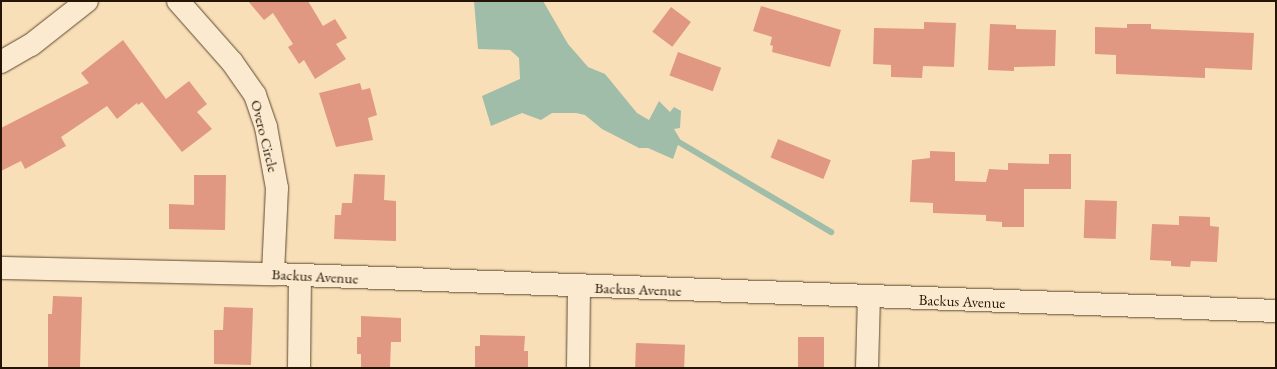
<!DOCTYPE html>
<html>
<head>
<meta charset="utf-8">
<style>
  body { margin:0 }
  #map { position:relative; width:1277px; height:369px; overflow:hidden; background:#f9dfb7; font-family:"EB Garamond",serif }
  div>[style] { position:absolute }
  .water>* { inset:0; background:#9fbda9 }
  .stream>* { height:6px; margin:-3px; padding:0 3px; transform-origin:3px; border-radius:3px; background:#9fbda9 }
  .building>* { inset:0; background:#e09883; transform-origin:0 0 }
  .roads { filter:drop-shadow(0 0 1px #5b4831) drop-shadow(0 0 1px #5b4831) }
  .minor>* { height:22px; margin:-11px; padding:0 11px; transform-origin:11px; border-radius:11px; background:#fbead0 }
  span { translate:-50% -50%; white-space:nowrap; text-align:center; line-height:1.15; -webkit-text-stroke:3px #fbead0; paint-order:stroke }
  .street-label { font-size:15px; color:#261504 }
  .frame { position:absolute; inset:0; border:2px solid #261504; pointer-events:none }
</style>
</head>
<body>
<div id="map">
  <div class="water">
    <div style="clip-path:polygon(474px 1px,543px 1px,568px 44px,588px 67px,605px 74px,637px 113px,649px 120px,659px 101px,670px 112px,674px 107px,681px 111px,680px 128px,674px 129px,680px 139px,673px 159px,648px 148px,639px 148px,602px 129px,585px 115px,576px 113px,552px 113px,541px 120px,522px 113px,491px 126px,482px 96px,520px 79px,519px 58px,510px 50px,478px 49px)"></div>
  </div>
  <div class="stream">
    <div style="left:672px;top:138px;width:185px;rotate:30.6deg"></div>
  </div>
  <div class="building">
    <div style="clip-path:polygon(248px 1px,308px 1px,323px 26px,335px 19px,347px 38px,336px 44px,346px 59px,315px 79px,304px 60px,299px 64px,288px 47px,293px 44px,273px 13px,264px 20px)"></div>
    <div style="clip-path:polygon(761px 6px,841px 30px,830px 67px,772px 52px,773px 46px,770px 45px,772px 37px,753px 31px)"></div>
    <div style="left:671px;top:7px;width:25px;height:31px;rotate:37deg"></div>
    <div style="clip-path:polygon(924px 22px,956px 23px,954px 67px,923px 66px,922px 78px,891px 77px,891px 65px,873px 64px,874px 28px,924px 29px)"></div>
    <div style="clip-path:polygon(990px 24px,1016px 25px,1016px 29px,1056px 30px,1055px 66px,1014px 67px,1014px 71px,988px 70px)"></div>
    <div style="clip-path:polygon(1127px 24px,1151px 24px,1151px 29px,1254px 33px,1252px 70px,1205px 68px,1205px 78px,1116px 74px,1116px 55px,1095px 54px,1095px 27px,1127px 28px)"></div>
    <div style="clip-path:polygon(123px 40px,166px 99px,189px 81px,207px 104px,197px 112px,212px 129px,182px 152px,142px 102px,138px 105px,137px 103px,117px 119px,107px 106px,61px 137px,66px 146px,25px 169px,21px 161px,1px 171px,1px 128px,89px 83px,81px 73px)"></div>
    <div style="left:678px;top:52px;width:46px;height:25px;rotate:20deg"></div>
    <div style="clip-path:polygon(360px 83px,362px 90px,370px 88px,377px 115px,368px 118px,373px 140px,336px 147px,319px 93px)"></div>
    <div style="left:778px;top:139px;width:57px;height:20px;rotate:22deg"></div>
    <div style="clip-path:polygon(930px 151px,955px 152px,955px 181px,986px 182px,989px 169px,1008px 170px,1008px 163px,1049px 164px,1049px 154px,1071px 154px,1071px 189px,1024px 189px,1024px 227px,1002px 227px,1002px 222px,986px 221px,986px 215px,933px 213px,933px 203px,910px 202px,912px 160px,930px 158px)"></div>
    <div style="clip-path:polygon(354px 174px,385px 175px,384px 200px,396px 201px,396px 241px,334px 239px,335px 215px,341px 215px,342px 203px,352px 203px)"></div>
    <div style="clip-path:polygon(194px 175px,226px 175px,225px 230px,169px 229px,169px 204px,194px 205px)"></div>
    <div style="left:1085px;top:200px;width:32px;height:38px;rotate:2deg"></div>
    <div style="clip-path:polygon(1179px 216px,1210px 217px,1210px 226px,1219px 227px,1217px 262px,1191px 261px,1190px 267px,1171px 266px,1171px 261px,1150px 260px,1152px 224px,1179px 225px)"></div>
    <div style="clip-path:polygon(53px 296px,82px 297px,80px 368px,48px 368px,48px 314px,52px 314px)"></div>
    <div style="clip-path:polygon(224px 307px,253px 308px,251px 365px,214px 364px,214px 330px,223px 330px)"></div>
    <div style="clip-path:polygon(361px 316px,401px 318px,401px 342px,391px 342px,390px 368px,361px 368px,361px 354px,357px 354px,357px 337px,361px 337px)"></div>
    <div style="clip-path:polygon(480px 335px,525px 336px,524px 351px,528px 351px,528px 368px,475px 368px,475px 346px,480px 346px)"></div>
    <div style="left:798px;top:337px;width:26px;height:31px"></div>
    <div style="left:636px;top:343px;width:49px;height:25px;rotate:2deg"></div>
  </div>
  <div class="roads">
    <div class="minor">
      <div style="left:178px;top:1px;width:81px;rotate:48.5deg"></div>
      <div style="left:232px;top:62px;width:40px;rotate:55.1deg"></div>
      <div style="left:255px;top:95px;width:34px;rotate:71deg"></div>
      <div style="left:266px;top:127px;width:62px;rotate:79.8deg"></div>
      <div style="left:277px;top:188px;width:86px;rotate:92.7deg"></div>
      <div style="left:1px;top:62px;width:34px;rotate:-30deg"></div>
      <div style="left:31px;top:45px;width:71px;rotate:-38.2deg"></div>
      <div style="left:1px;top:268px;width:272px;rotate:1.3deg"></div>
      <div style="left:273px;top:274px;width:1004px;rotate:2.11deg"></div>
      <div style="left:299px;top:368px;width:92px;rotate:-89.4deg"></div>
      <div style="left:578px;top:368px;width:81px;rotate:-89.3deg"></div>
      <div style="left:867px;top:368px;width:70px;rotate:-88.4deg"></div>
    </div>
  </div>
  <div class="street-label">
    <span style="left:265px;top:136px;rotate:76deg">Overo Circle</span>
    <span style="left:315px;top:276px;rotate:3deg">Backus Avenue</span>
    <span style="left:638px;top:289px;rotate:2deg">Backus Avenue</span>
    <span style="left:962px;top:301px;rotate:2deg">Backus Avenue</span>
  </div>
  <div class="frame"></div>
</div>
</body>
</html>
